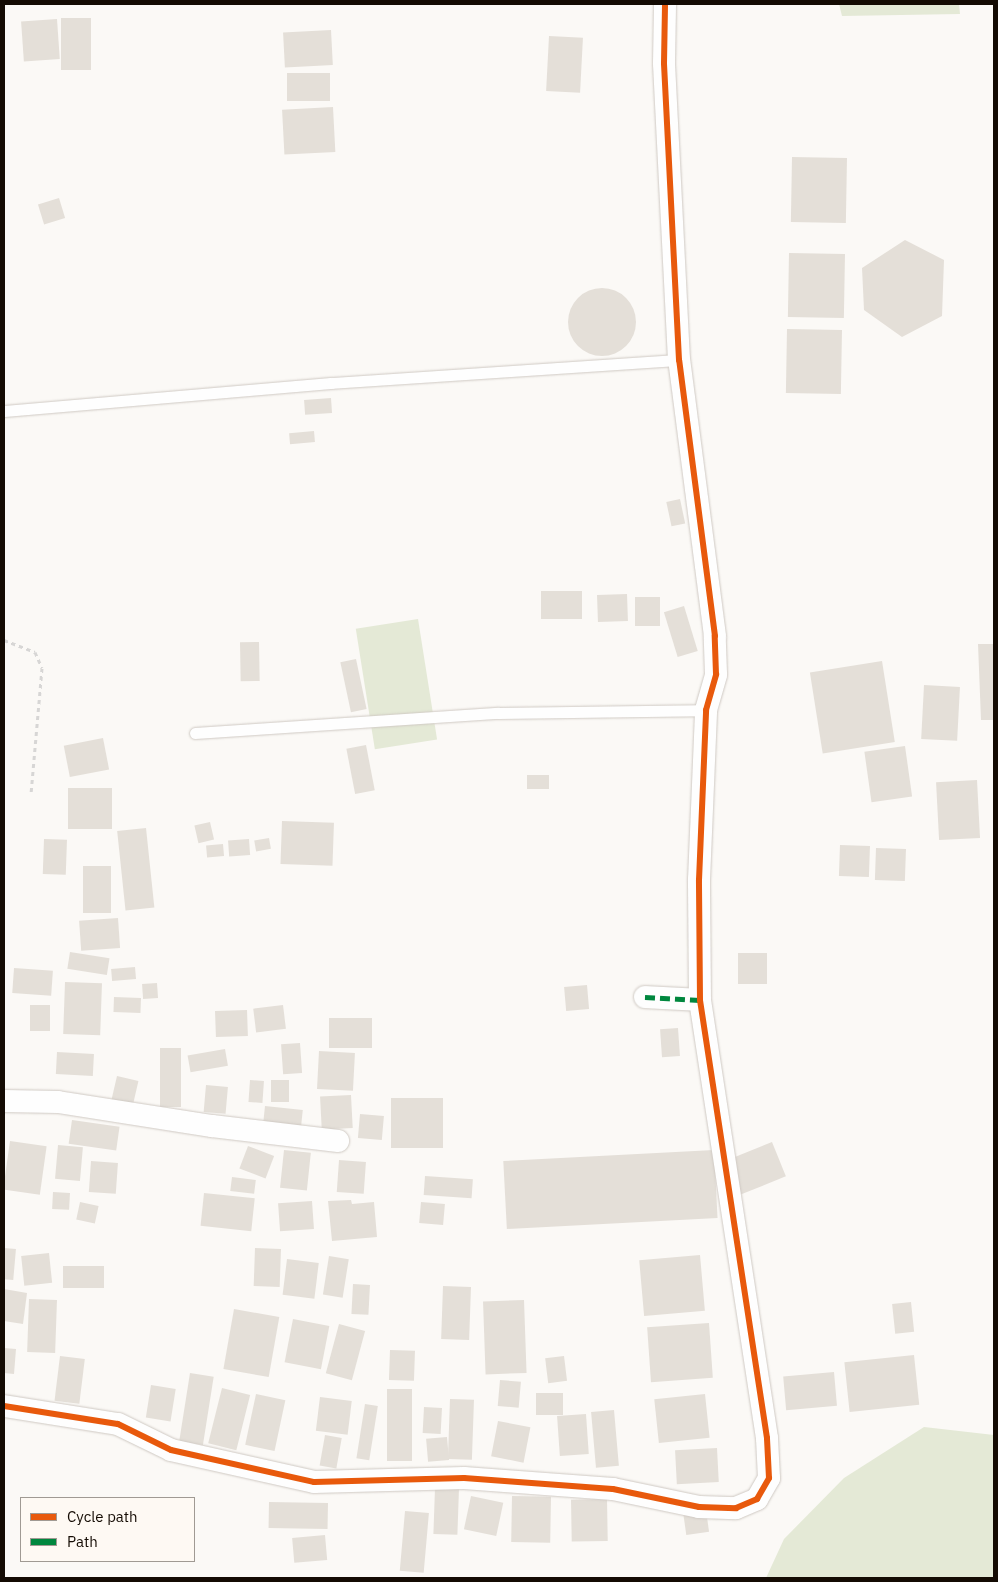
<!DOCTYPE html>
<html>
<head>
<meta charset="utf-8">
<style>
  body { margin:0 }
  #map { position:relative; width:998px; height:1582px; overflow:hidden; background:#fbf9f6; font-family:"IBM Plex Sans",sans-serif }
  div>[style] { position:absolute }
  .green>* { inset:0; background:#e4e9d6; transform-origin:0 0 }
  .building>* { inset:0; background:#e4dfd8; transform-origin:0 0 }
  .round { border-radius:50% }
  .path>* { height:3px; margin-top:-1.5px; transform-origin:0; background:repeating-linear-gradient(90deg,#d7d6d5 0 4px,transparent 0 8px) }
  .roads { filter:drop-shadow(0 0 1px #cfc9c3) drop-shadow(0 0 1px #cfc9c3) }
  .service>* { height:11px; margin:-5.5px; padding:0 5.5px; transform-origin:5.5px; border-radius:5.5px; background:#fefefe }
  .minor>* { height:22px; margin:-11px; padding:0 11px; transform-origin:11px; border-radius:11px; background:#fefefe }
  .quiet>* { height:5px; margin-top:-2.5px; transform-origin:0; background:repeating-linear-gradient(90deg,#00873e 0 10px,transparent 0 15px) }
  .cycleway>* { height:6px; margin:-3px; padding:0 3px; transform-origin:3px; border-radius:3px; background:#e8590c }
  span { translate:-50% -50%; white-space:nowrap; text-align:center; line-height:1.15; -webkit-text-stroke:4px #fef9f3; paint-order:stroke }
  .frame { position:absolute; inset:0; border:5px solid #140b03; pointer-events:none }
  .legend { position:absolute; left:20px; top:1497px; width:175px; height:65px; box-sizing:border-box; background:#fef9f3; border:1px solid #a09a93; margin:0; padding:6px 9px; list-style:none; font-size:15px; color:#140b03 }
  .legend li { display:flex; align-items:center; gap:10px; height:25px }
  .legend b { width:25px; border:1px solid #a09a93 }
</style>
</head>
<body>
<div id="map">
  <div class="green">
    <div style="clip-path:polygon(839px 4px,959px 4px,960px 14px,842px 16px)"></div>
    <div style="left:418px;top:619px;width:122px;height:63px;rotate:81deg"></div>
    <div style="clip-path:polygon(924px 1427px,994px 1435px,994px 1578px,766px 1578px,784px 1539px,844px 1478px)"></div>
  </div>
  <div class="building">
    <div style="left:61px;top:18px;width:30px;height:52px"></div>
    <div style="left:57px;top:19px;width:40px;height:36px;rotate:86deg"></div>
    <div style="left:331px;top:30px;width:35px;height:48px;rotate:87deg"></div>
    <div style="left:549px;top:36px;width:34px;height:55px;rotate:3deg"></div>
    <div style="left:330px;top:73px;width:28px;height:43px;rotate:90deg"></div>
    <div style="left:333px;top:107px;width:45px;height:51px;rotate:87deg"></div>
    <div style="left:792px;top:157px;width:55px;height:65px;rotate:1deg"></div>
    <div style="left:59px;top:198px;width:21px;height:22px;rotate:73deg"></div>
    <div style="clip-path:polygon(905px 240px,944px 260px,942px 316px,902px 337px,864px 310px,862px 268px)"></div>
    <div style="left:789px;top:253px;width:56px;height:64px;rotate:1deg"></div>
    <div class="round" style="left:568px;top:288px;width:68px;height:68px"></div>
    <div style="left:787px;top:329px;width:55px;height:64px;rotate:1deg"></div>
    <div style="left:331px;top:398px;width:15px;height:27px;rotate:86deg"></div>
    <div style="left:314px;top:431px;width:11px;height:25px;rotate:85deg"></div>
    <div style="left:680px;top:499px;width:25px;height:14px;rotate:78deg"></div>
    <div style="left:541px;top:591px;width:41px;height:28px"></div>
    <div style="left:627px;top:594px;width:27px;height:30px;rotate:88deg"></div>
    <div style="left:635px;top:597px;width:25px;height:29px"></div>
    <div style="left:684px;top:606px;width:47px;height:21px;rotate:73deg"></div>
    <div style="left:259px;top:642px;width:39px;height:19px;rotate:89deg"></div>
    <div style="clip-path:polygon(978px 644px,994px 644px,994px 720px,981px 720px)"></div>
    <div style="left:356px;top:659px;width:51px;height:16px;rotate:78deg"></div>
    <div style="left:882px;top:661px;width:82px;height:73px;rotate:81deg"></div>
    <div style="left:924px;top:685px;width:36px;height:54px;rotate:3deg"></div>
    <div style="left:103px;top:738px;width:32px;height:40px;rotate:79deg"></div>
    <div style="left:366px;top:745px;width:46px;height:20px;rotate:79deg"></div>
    <div style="left:905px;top:746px;width:51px;height:41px;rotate:82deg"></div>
    <div style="left:527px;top:775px;width:22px;height:14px"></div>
    <div style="left:977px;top:780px;width:58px;height:41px;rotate:87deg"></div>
    <div style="left:68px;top:788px;width:44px;height:41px"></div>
    <div style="left:282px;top:821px;width:52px;height:43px;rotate:2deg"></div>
    <div style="left:210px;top:822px;width:18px;height:16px;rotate:77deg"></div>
    <div style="left:146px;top:828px;width:80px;height:29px;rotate:84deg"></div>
    <div style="left:269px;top:838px;width:11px;height:15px;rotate:80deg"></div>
    <div style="left:44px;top:839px;width:23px;height:35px;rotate:2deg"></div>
    <div style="left:249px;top:839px;width:16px;height:21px;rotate:86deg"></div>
    <div style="left:223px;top:844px;width:12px;height:17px;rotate:85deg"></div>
    <div style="left:840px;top:845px;width:30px;height:31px;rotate:2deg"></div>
    <div style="left:876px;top:848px;width:30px;height:32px;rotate:2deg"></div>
    <div style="left:83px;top:866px;width:28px;height:47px"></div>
    <div style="left:118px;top:918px;width:30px;height:39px;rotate:86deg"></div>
    <div style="left:70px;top:952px;width:40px;height:17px;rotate:9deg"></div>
    <div style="left:738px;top:953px;width:29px;height:31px"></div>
    <div style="left:135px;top:967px;width:12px;height:24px;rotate:85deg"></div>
    <div style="left:14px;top:968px;width:39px;height:25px;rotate:4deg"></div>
    <div style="left:65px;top:982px;width:37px;height:52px;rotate:2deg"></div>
    <div style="left:157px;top:983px;width:15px;height:15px;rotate:86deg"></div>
    <div style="left:587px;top:985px;width:24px;height:23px;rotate:85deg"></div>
    <div style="left:114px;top:997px;width:27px;height:15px;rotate:2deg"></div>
    <div style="left:30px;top:1005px;width:20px;height:26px"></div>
    <div style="left:283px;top:1005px;width:24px;height:30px;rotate:83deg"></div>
    <div style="left:247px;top:1010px;width:26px;height:32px;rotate:88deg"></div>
    <div style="left:329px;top:1018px;width:43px;height:30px"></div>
    <div style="left:678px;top:1028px;width:28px;height:18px;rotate:86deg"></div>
    <div style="left:300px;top:1043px;width:30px;height:19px;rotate:86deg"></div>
    <div style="left:160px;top:1048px;width:21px;height:59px"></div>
    <div style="left:225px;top:1049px;width:17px;height:38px;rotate:80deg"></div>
    <div style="left:319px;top:1051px;width:36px;height:38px;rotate:3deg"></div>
    <div style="left:57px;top:1052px;width:37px;height:22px;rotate:3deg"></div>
    <div style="left:117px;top:1076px;width:22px;height:26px;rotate:13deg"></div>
    <div style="left:250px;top:1080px;width:14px;height:22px;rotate:4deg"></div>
    <div style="left:271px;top:1080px;width:18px;height:22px"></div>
    <div style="left:206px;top:1085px;width:22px;height:27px;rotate:5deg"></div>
    <div style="left:351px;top:1095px;width:33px;height:31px;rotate:87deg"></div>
    <div style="left:391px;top:1098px;width:52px;height:50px"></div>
    <div style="left:265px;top:1106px;width:38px;height:20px;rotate:6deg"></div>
    <div style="left:360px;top:1114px;width:24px;height:24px;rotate:5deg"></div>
    <div style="left:72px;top:1120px;width:48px;height:24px;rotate:8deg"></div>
    <div style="left:10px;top:1141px;width:37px;height:49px;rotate:8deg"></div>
    <div style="left:772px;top:1142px;width:37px;height:48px;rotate:68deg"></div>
    <div style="left:58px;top:1145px;width:25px;height:34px;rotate:5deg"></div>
    <div style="left:248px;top:1146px;width:28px;height:24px;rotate:21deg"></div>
    <div style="left:284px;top:1150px;width:27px;height:38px;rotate:6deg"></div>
    <div style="left:714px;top:1150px;width:68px;height:211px;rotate:87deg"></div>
    <div style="left:339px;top:1160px;width:27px;height:32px;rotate:4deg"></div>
    <div style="left:91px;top:1161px;width:27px;height:31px;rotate:4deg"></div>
    <div style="left:425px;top:1176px;width:48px;height:19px;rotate:4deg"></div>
    <div style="left:232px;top:1177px;width:24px;height:14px;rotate:7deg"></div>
    <div style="left:53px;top:1192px;width:17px;height:17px;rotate:3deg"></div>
    <div style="left:204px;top:1193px;width:51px;height:33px;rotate:6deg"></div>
    <div style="clip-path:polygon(351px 1200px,352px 1204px,374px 1202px,377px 1237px,332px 1241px,328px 1201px)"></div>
    <div style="left:312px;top:1201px;width:28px;height:34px;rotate:86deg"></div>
    <div style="left:80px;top:1202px;width:19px;height:18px;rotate:12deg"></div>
    <div style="left:421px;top:1202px;width:24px;height:21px;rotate:5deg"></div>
    <div style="left:4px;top:1248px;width:12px;height:31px;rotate:5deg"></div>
    <div style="left:255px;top:1248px;width:26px;height:38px;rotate:2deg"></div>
    <div style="left:49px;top:1253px;width:30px;height:28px;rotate:84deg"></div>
    <div style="left:700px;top:1255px;width:56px;height:61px;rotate:85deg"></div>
    <div style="left:329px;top:1256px;width:20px;height:39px;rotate:9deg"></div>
    <div style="left:287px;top:1259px;width:32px;height:36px;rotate:7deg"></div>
    <div style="left:63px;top:1266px;width:41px;height:22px"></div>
    <div style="left:353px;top:1284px;width:17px;height:30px;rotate:3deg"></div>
    <div style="left:443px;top:1286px;width:28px;height:53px;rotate:2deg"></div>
    <div style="clip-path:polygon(4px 1289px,27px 1293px,23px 1324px,4px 1321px)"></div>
    <div style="left:29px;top:1299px;width:28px;height:53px;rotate:2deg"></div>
    <div style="left:524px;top:1300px;width:73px;height:41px;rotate:88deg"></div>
    <div style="left:911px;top:1302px;width:30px;height:19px;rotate:84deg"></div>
    <div style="left:234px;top:1309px;width:46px;height:61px;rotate:10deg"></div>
    <div style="left:293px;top:1319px;width:37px;height:44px;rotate:11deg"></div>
    <div style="left:709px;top:1323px;width:55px;height:62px;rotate:86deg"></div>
    <div style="left:339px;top:1324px;width:27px;height:51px;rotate:15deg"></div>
    <div style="clip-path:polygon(4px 1348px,16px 1349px,14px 1374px,4px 1373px)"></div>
    <div style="left:390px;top:1350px;width:25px;height:30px;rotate:2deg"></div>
    <div style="left:914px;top:1355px;width:50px;height:70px;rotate:84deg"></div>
    <div style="left:60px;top:1356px;width:25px;height:45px;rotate:7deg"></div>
    <div style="left:564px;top:1356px;width:25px;height:19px;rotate:83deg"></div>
    <div style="left:834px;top:1372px;width:34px;height:51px;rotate:85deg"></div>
    <div style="left:190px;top:1373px;width:24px;height:69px;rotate:9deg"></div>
    <div style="left:500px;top:1380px;width:21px;height:26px;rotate:5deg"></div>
    <div style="left:151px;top:1385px;width:25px;height:33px;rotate:9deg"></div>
    <div style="left:222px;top:1388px;width:29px;height:57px;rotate:14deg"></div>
    <div style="left:387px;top:1389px;width:25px;height:72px"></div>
    <div style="left:536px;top:1393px;width:27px;height:22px"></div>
    <div style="left:256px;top:1394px;width:30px;height:52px;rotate:12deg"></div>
    <div style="left:705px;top:1394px;width:44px;height:51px;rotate:84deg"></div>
    <div style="left:320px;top:1397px;width:32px;height:34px;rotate:7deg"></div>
    <div style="left:450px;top:1399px;width:24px;height:60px;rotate:2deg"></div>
    <div style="left:365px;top:1404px;width:13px;height:55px;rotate:9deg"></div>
    <div style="left:424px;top:1407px;width:18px;height:26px;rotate:3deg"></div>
    <div style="left:614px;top:1410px;width:56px;height:23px;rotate:85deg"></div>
    <div style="left:586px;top:1414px;width:40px;height:29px;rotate:86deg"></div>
    <div style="left:498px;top:1421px;width:33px;height:36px;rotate:11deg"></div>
    <div style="left:325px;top:1435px;width:17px;height:31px;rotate:10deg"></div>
    <div style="left:447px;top:1437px;width:23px;height:21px;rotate:85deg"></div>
    <div style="left:717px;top:1448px;width:34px;height:42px;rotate:87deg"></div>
    <div style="left:435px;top:1488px;width:24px;height:46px;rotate:2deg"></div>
    <div style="left:471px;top:1496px;width:33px;height:34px;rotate:12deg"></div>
    <div style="left:512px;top:1496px;width:39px;height:46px;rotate:1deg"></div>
    <div style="left:607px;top:1499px;width:42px;height:36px;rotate:89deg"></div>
    <div style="left:269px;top:1502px;width:59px;height:26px;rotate:1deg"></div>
    <div style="left:706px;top:1510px;width:22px;height:23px;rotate:82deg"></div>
    <div style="left:405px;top:1511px;width:24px;height:60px;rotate:5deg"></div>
    <div style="left:325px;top:1535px;width:25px;height:33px;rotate:85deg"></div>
  </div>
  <div class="path">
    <div style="left:4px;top:640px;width:33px;rotate:21deg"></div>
    <div style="left:35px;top:652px;width:17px;rotate:66deg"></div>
    <div style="left:42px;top:668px;width:126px;rotate:95deg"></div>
  </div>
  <div class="roads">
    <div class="service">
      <div style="left:4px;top:411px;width:328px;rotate:-4.9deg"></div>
      <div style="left:331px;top:383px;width:349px;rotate:-3.8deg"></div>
      <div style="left:195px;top:733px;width:304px;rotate:-3.8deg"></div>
      <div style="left:498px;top:713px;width:208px;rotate:-0.8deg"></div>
    </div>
    <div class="minor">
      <div style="left:645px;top:997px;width:55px;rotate:3.1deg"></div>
      <div style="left:4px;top:1101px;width:54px;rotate:1.1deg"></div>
      <div style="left:58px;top:1102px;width:156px;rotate:8.9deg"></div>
      <div style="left:212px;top:1126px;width:127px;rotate:6.8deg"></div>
      <div style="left:4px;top:1406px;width:115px;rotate:9deg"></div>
      <div style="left:118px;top:1424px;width:59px;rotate:26.1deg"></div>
      <div style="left:171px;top:1450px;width:147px;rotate:12.6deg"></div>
      <div style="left:314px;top:1482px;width:150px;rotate:-1.5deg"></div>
      <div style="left:464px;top:1478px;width:149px;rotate:4.2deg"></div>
      <div style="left:613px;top:1489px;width:88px;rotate:11.8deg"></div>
      <div style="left:699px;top:1507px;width:37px;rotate:2deg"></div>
      <div style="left:736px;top:1508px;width:23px;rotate:-23deg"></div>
      <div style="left:757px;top:1499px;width:24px;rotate:-60deg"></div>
      <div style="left:769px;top:1478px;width:40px;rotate:-92.9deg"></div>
      <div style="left:767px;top:1438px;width:443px;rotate:-98.7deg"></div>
      <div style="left:700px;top:1000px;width:120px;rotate:-90.5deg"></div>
      <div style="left:699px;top:880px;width:170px;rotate:-87.6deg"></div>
      <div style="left:706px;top:710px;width:37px;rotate:-74deg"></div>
      <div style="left:716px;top:674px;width:38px;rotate:-92deg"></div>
      <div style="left:715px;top:636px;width:278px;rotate:-97.4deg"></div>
      <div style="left:679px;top:360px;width:297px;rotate:-92.9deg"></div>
      <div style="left:664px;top:63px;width:59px;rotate:-89deg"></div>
    </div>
  </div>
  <div class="quiet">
    <div style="left:645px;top:997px;width:55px;rotate:3.1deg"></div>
  </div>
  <div class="cycleway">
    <div style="left:4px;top:1406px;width:115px;rotate:9deg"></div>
    <div style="left:118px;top:1424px;width:59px;rotate:26.1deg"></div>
    <div style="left:171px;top:1450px;width:147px;rotate:12.6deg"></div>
    <div style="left:314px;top:1482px;width:150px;rotate:-1.5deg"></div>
    <div style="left:464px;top:1478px;width:149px;rotate:4.2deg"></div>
    <div style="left:613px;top:1489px;width:88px;rotate:11.8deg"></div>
    <div style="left:699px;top:1507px;width:37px;rotate:2deg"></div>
    <div style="left:736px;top:1508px;width:23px;rotate:-23deg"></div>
    <div style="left:757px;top:1499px;width:24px;rotate:-60deg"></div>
    <div style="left:769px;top:1478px;width:40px;rotate:-92.9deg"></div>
    <div style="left:767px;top:1438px;width:443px;rotate:-98.7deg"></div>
    <div style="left:700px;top:1000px;width:120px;rotate:-90.5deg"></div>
    <div style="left:699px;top:880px;width:170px;rotate:-87.6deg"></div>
    <div style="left:706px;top:710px;width:37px;rotate:-74deg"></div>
    <div style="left:716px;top:674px;width:38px;rotate:-92deg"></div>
    <div style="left:715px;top:636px;width:278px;rotate:-97.4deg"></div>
    <div style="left:679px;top:360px;width:297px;rotate:-92.9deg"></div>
    <div style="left:664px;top:63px;width:59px;rotate:-89deg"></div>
  </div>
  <div class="frame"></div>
  <ul class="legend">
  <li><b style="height:6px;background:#e8590c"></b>Cycle path</li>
  <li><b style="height:6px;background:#00873e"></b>Path</li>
  </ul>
</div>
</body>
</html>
